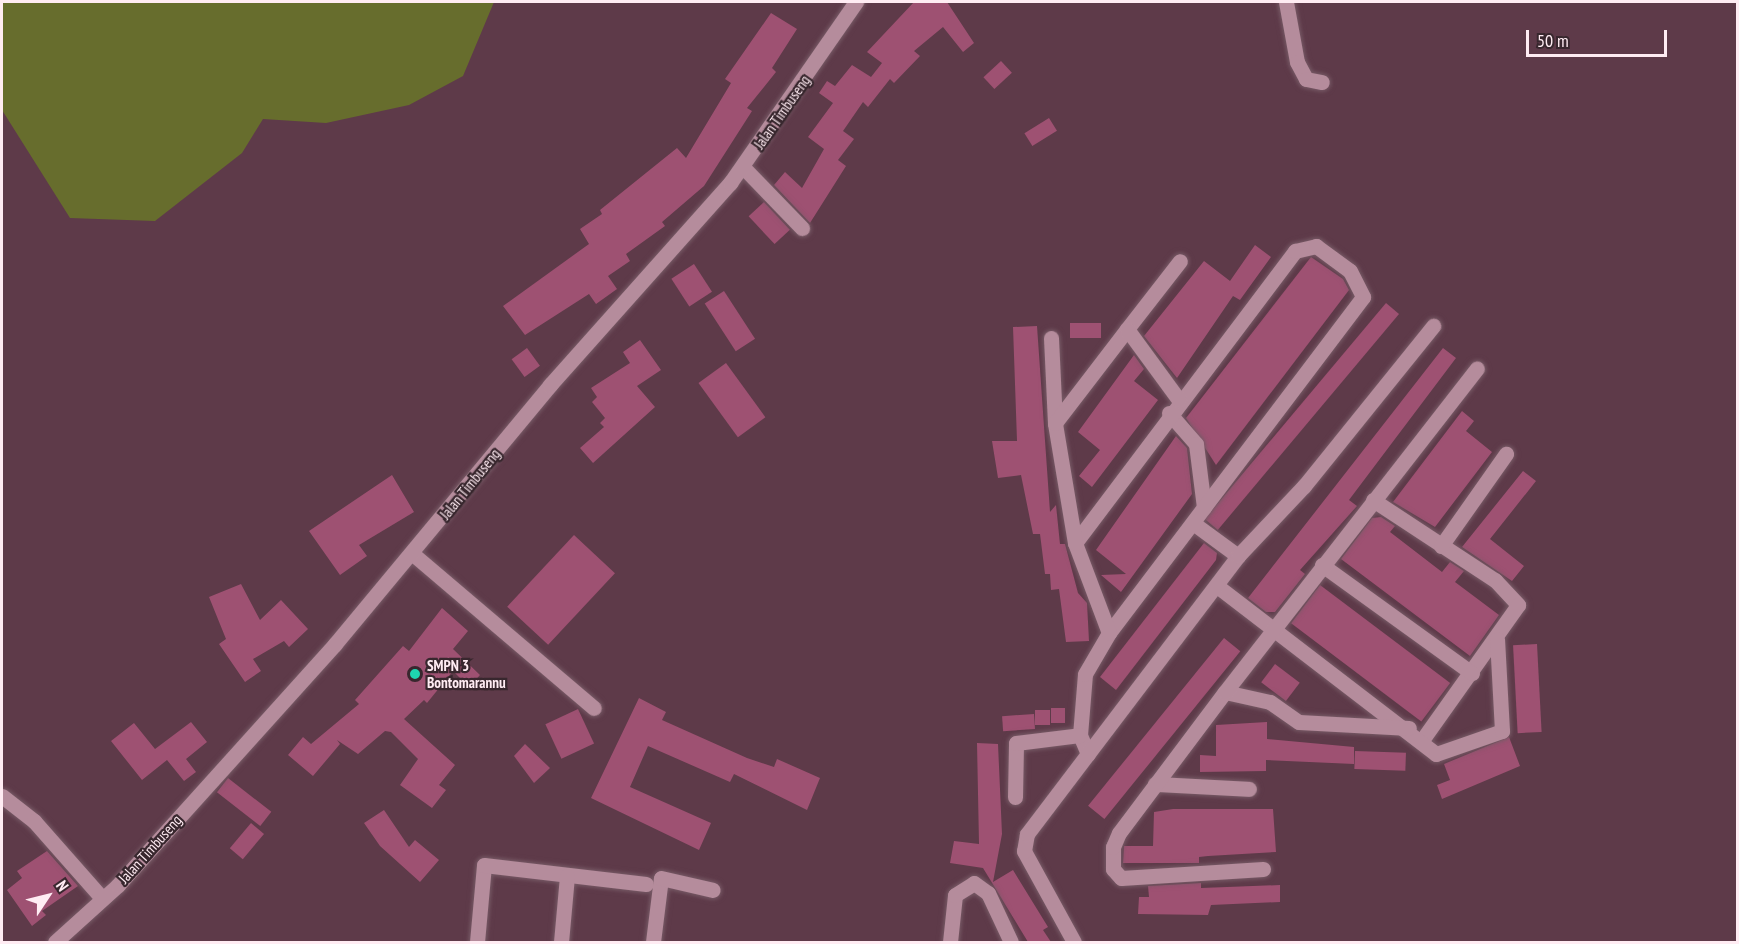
<!DOCTYPE html>
<html>
<head>
<meta charset="utf-8">
<style>
  body { margin:0 }
  #map { position:relative; width:1739px; height:944px; overflow:hidden; background:#5e3a49; font-family:"PT Sans Narrow",sans-serif }
  div>[style] { position:absolute }
  .green>* { inset:0; background:#676d2d }
  .building>* { inset:0; background:#9e5172; transform-origin:0 0 }
  .roads { filter:drop-shadow(0 0 2px #775a66) drop-shadow(0 0 2px #775a66) }
  .minor>* { height:15px; margin:-7.5px; padding:0 7.5px; transform-origin:7.5px; border-radius:7.5px; background:#b58c9c }
  .dots>* { width:16px; height:16px; translate:-50% -50%; box-sizing:border-box; border:3px solid #38272e; border-radius:50% }
  span { translate:-50% -50%; white-space:nowrap; text-align:center; line-height:1.15; -webkit-text-stroke:4.5px #38272e; paint-order:stroke }
  .street-label { font-size:15px; color:#ffecf3 }
  .poi-label { font-size:15px; color:#ffecf3; font-weight:700 }
  .left { translate:0 -50%; text-align:left }
  .frame { position:absolute; inset:0; border:3px solid #ffecf3; pointer-events:none }
  .north { position:absolute; left:18px; top:866px; width:60px; height:60px; -webkit-text-stroke:4px #38272e; paint-order:stroke; rotate:55deg; font-size:16px; font-weight:700; line-height:24px; text-align:center; color:#ffecf3 }
  .north::after { content:''; display:block; margin:auto; width:21px; height:27px; background:#ffecf3; clip-path:polygon(50% 0,100% 100%,50% 72%,0 100%) }
  .scale { position:absolute; left:1526px; top:30px; width:141px; height:27px; box-sizing:border-box; border:3px solid #ffecf3; border-top:0; padding-left:8px; font-size:18px; line-height:21px; white-space:nowrap; color:#ffecf3; -webkit-text-stroke:4px #38272e; paint-order:stroke }
</style>
</head>
<body>
<div id="map">
  <div class="green">
    <div style="clip-path:polygon(2px 2px,494px 2px,463px 76px,409px 105px,326px 123px,263px 119px,242px 153px,155px 221px,70px 218px,2px 110px)"></div>
  </div>
  <div class="building">
    <div style="clip-path:polygon(914px 2px,947px 2px,974px 43px,963px 52px,943px 27px,914px 51px,920px 56px,894px 83px,890px 79px,868px 107px,863px 102px,843px 131px,854px 139px,838px 160px,846px 166px,810px 223px,774px 185px,785px 172px,802px 188px,824px 149px,808px 137px,833px 103px,819px 93px,827px 81px,835px 86px,852px 65px,871px 77px,882px 63px,867px 52px)"></div>
    <div style="clip-path:polygon(771px 13px,797px 29px,772px 68px,776px 72px,747px 108px,752px 111px,704px 186px,662px 222px,665px 226px,626px 254px,630px 261px,608px 276px,617px 289px,596px 304px,589px 294px,525px 335px,503px 306px,589px 244px,580px 229px,602px 214px,600px 210px,677px 148px,686px 158px,731px 83px,725px 79px)"></div>
    <div style="left:1001px;top:61px;width:16px;height:24px;rotate:47deg"></div>
    <div style="left:1049px;top:118px;width:15px;height:29px;rotate:58deg"></div>
    <div style="left:764px;top:202px;width:38px;height:21px;rotate:47deg"></div>
    <div style="clip-path:polygon(1255px 245px,1271px 257px,1240px 300px,1233px 296px,1177px 378px,1144px 336px,1204px 261px,1230px 281px)"></div>
    <div style="clip-path:polygon(1311px 257px,1343px 279px,1349px 290px,1216px 465px,1186px 418px)"></div>
    <div style="left:694px;top:264px;width:33px;height:27px;rotate:57deg"></div>
    <div style="left:724px;top:291px;width:57px;height:23px;rotate:57deg"></div>
    <div style="left:1386px;top:303px;width:17px;height:282px;rotate:40deg"></div>
    <div style="left:1070px;top:323px;width:31px;height:15px"></div>
    <div style="clip-path:polygon(1037px 326px,1050px 512px,1056px 505px,1060px 544px,1065px 544px,1078px 593px,1087px 603px,1089px 641px,1066px 642px,1059px 589px,1051px 590px,1050px 574px,1045px 574px,1040px 534px,1033px 534px,1021px 475px,998px 478px,992px 441px,1017px 441px,1013px 327px)"></div>
    <div style="clip-path:polygon(640px 340px,661px 370px,637px 386px,655px 407px,593px 463px,580px 448px,604px 427px,600px 423px,605px 418px,592px 402px,597px 397px,591px 388px,630px 363px,623px 352px)"></div>
    <div style="left:527px;top:348px;width:22px;height:19px;rotate:54deg"></div>
    <div style="clip-path:polygon(1443px 348px,1456px 358px,1352px 496px,1349px 500px,1357px 506px,1300px 570px,1305px 574px,1275px 612px,1266px 612px,1248px 598px)"></div>
    <div style="clip-path:polygon(1134px 355px,1144px 369px,1134px 381px,1158px 400px,1092px 487px,1079px 476px,1100px 450px,1078px 432px)"></div>
    <div style="left:726px;top:363px;width:67px;height:34px;rotate:54deg"></div>
    <div style="clip-path:polygon(1462px 411px,1474px 421px,1466px 431px,1492px 452px,1435px 527px,1393px 502px)"></div>
    <div style="clip-path:polygon(1176px 436px,1187px 448px,1192px 494px,1121px 592px,1101px 575px,1126px 574px,1096px 550px)"></div>
    <div style="clip-path:polygon(1523px 471px,1536px 481px,1490px 539px,1524px 566px,1512px 581px,1462px 547px)"></div>
    <div style="clip-path:polygon(392px 475px,414px 512px,359px 545px,367px 556px,340px 575px,309px 531px)"></div>
    <div style="clip-path:polygon(1381px 517px,1395px 526px,1390px 532px,1442px 572px,1450px 562px,1464px 571px,1455px 582px,1499px 615px,1470px 656px,1341px 559px,1372px 518px)"></div>
    <div style="left:574px;top:535px;width:56px;height:98px;rotate:43deg"></div>
    <div style="clip-path:polygon(1204px 543px,1217px 553px,1216px 560px,1116px 690px,1100px 677px)"></div>
    <div style="clip-path:polygon(241px 584px,260px 620px,281px 600px,308px 629px,289px 647px,284px 641px,253px 659px,261px 671px,245px 682px,219px 644px,226px 639px,209px 597px)"></div>
    <div style="left:1320px;top:585px;width:163px;height:48px;rotate:37deg"></div>
    <div style="clip-path:polygon(442px 608px,468px 631px,453px 649px,480px 675px,469px 687px,453px 671px,427px 703px,424px 700px,404px 719px,455px 765px,439px 785px,446px 790px,432px 808px,400px 785px,418px 759px,391px 732px,385px 731px,358px 754px,337px 740px,340px 744px,313px 776px,288px 755px,303px 737px,311px 744px,359px 704px,355px 700px,403px 646px,409px 651px)"></div>
    <div style="left:1224px;top:638px;width:21px;height:216px;rotate:39deg"></div>
    <div style="left:1537px;top:644px;width:88px;height:24px;rotate:87deg"></div>
    <div style="left:1275px;top:664px;width:31px;height:23px;rotate:37deg"></div>
    <div style="clip-path:polygon(639px 698px,666px 712px,662px 720px,747px 758px,774px 767px,777px 759px,820px 778px,807px 810px,734px 774px,730px 782px,648px 746px,630px 787px,711px 823px,699px 850px,591px 798px)"></div>
    <div style="left:1051px;top:708px;width:14px;height:15px"></div>
    <div style="left:578px;top:709px;width:38px;height:36px;rotate:65deg"></div>
    <div style="left:1050px;top:710px;width:15px;height:15px;rotate:90deg"></div>
    <div style="left:1034px;top:714px;width:15px;height:32px;rotate:86deg"></div>
    <div style="clip-path:polygon(191px 722px,207px 742px,186px 759px,196px 772px,184px 781px,167px 760px,142px 780px,111px 741px,134px 723px,155px 749px)"></div>
    <div style="clip-path:polygon(1267px 722px,1267px 739px,1354px 747px,1354px 764px,1266px 760px,1266px 771px,1200px 772px,1200px 755px,1216px 756px,1216px 725px)"></div>
    <div style="clip-path:polygon(1509px 737px,1520px 766px,1442px 799px,1437px 785px,1450px 780px,1444px 764px)"></div>
    <div style="clip-path:polygon(977px 743px,998px 744px,1002px 834px,993px 882px,1013px 870px,1048px 927px,1043px 930px,1051px 942px,1028px 942px,983px 868px,950px 863px,954px 841px,979px 844px)"></div>
    <div style="clip-path:polygon(525px 744px,550px 768px,534px 783px,514px 756px)"></div>
    <div style="left:1355px;top:751px;width:51px;height:18px;rotate:2deg"></div>
    <div style="left:228px;top:778px;width:55px;height:18px;rotate:38deg"></div>
    <div style="clip-path:polygon(1173px 809px,1273px 809px,1276px 852px,1208px 856px,1199px 857px,1199px 863px,1123px 863px,1124px 846px,1153px 846px,1154px 812px)"></div>
    <div style="clip-path:polygon(384px 810px,409px 847px,415px 840px,439px 860px,420px 882px,380px 846px,364px 823px)"></div>
    <div style="left:251px;top:823px;width:17px;height:33px;rotate:40deg"></div>
    <div style="clip-path:polygon(47px 851px,78px 886px,42px 911px,46px 915px,32px 926px,7px 890px,22px 878px,17px 871px)"></div>
    <div style="clip-path:polygon(1201px 883px,1201px 888px,1280px 885px,1280px 902px,1211px 905px,1208px 915px,1138px 914px,1139px 897px,1149px 897px,1148px 886px)"></div>
  </div>
  <div class="roads">
    <div class="minor">
      <div style="left:1286px;top:2px;width:61px;rotate:79.6deg"></div>
      <div style="left:1297px;top:62px;width:19px;rotate:62deg"></div>
      <div style="left:1306px;top:79px;width:16px;rotate:11deg"></div>
      <div style="left:743px;top:167px;width:85px;rotate:46deg"></div>
      <div style="left:1127px;top:329px;width:86px;rotate:-52.1deg"></div>
      <div style="left:1051px;top:338px;width:85px;rotate:87.3deg"></div>
      <div style="left:1169px;top:413px;width:41px;rotate:48.9deg"></div>
      <div style="left:1196px;top:444px;width:64px;rotate:82.8deg"></div>
      <div style="left:1373px;top:500px;width:146px;rotate:33.3deg"></div>
      <div style="left:1495px;top:580px;width:34px;rotate:47deg"></div>
      <div style="left:1518px;top:605px;width:166px;rotate:125.4deg"></div>
      <div style="left:1193px;top:523px;width:56px;rotate:36.3deg"></div>
      <div style="left:1075px;top:543px;width:366px;rotate:-53deg"></div>
      <div style="left:1295px;top:251px;width:22px;rotate:-13deg"></div>
      <div style="left:1316px;top:246px;width:42px;rotate:36.3deg"></div>
      <div style="left:1350px;top:271px;width:29px;rotate:63deg"></div>
      <div style="left:1363px;top:297px;width:421px;rotate:127.1deg"></div>
      <div style="left:1441px;top:546px;width:113px;rotate:-54.8deg"></div>
      <div style="left:414px;top:555px;width:236px;rotate:40.4deg"></div>
      <div style="left:1322px;top:565px;width:185px;rotate:35.8deg"></div>
      <div style="left:1217px;top:586px;width:276px;rotate:37.5deg"></div>
      <div style="left:1436px;top:754px;width:70px;rotate:-19.2deg"></div>
      <div style="left:1502px;top:731px;width:92px;rotate:-93.1deg"></div>
      <div style="left:1225px;top:692px;width:46px;rotate:12.5deg"></div>
      <div style="left:1270px;top:702px;width:35px;rotate:35deg"></div>
      <div style="left:1299px;top:722px;width:110px;rotate:3.1deg"></div>
      <div style="left:1088px;top:754px;width:21px;rotate:-113deg"></div>
      <div style="left:1080px;top:735px;width:61px;rotate:-85.3deg"></div>
      <div style="left:1085px;top:674px;width:48px;rotate:-59.7deg"></div>
      <div style="left:1109px;top:633px;width:96px;rotate:-110.7deg"></div>
      <div style="left:1075px;top:543px;width:122px;rotate:-99.5deg"></div>
      <div style="left:1055px;top:423px;width:118px;rotate:-52.5deg"></div>
      <div style="left:1127px;top:329px;width:88px;rotate:53.8deg"></div>
      <div style="left:1155px;top:784px;width:94px;rotate:3deg"></div>
      <div style="left:2px;top:796px;width:41px;rotate:38deg"></div>
      <div style="left:34px;top:821px;width:103px;rotate:48.6deg"></div>
      <div style="left:1015px;top:797px;width:54px;rotate:-88.9deg"></div>
      <div style="left:1016px;top:743px;width:64px;rotate:-7.1deg"></div>
      <div style="left:1263px;top:869px;width:142px;rotate:176.4deg"></div>
      <div style="left:1121px;top:878px;width:12px;rotate:-132deg"></div>
      <div style="left:1113px;top:869px;width:22px;rotate:-90deg"></div>
      <div style="left:1113px;top:847px;width:15px;rotate:-67deg"></div>
      <div style="left:1119px;top:833px;width:176px;rotate:-53.1deg"></div>
      <div style="left:1225px;top:692px;width:410px;rotate:-52.1deg"></div>
      <div style="left:55px;top:942px;width:85px;rotate:-42.1deg"></div>
      <div style="left:118px;top:885px;width:324px;rotate:-48deg"></div>
      <div style="left:335px;top:644px;width:337px;rotate:-50.3deg"></div>
      <div style="left:550px;top:385px;width:271px;rotate:-48.3deg"></div>
      <div style="left:730px;top:183px;width:221px;rotate:-55.2deg"></div>
      <div style="left:477px;top:942px;width:77px;rotate:-84.8deg"></div>
      <div style="left:484px;top:865px;width:163px;rotate:6.7deg"></div>
      <div style="left:561px;top:942px;width:66px;rotate:-84.8deg"></div>
      <div style="left:653px;top:942px;width:64px;rotate:-82.9deg"></div>
      <div style="left:661px;top:878px;width:53px;rotate:13deg"></div>
      <div style="left:950px;top:942px;width:47px;rotate:-83.9deg"></div>
      <div style="left:955px;top:895px;width:22px;rotate:-32deg"></div>
      <div style="left:974px;top:883px;width:17px;rotate:36deg"></div>
      <div style="left:988px;top:893px;width:54px;rotate:64.9deg"></div>
      <div style="left:1074px;top:942px;width:104px;rotate:-118.8deg"></div>
      <div style="left:1024px;top:851px;width:17px;rotate:-80deg"></div>
      <div style="left:1027px;top:834px;width:349px;rotate:-52.8deg"></div>
      <div style="left:1238px;top:556px;width:96px;rotate:-46.7deg"></div>
      <div style="left:1304px;top:486px;width:206px;rotate:-51.1deg"></div>
    </div>
  </div>
  <div class="dots">
    <div style="left:415px;top:674px;background:#1ed5b0"></div>
  </div>
  <div class="street-label">
    <span style="left:782px;top:112px;rotate:-55deg">Jalan Timbuseng</span>
    <span style="left:470px;top:484px;rotate:-51deg">Jalan Timbuseng</span>
    <span style="left:150px;top:849px;rotate:-48deg">Jalan Timbuseng</span>
  </div>
  <div class="poi-label">
    <span class="left" style="left:427px;top:674px">SMPN 3<br>Bontomarannu</span>
  </div>
  <div class="frame"></div>
  <div class="north">N</div>
  <div class="scale">50 m</div>
</div>
</body>
</html>
